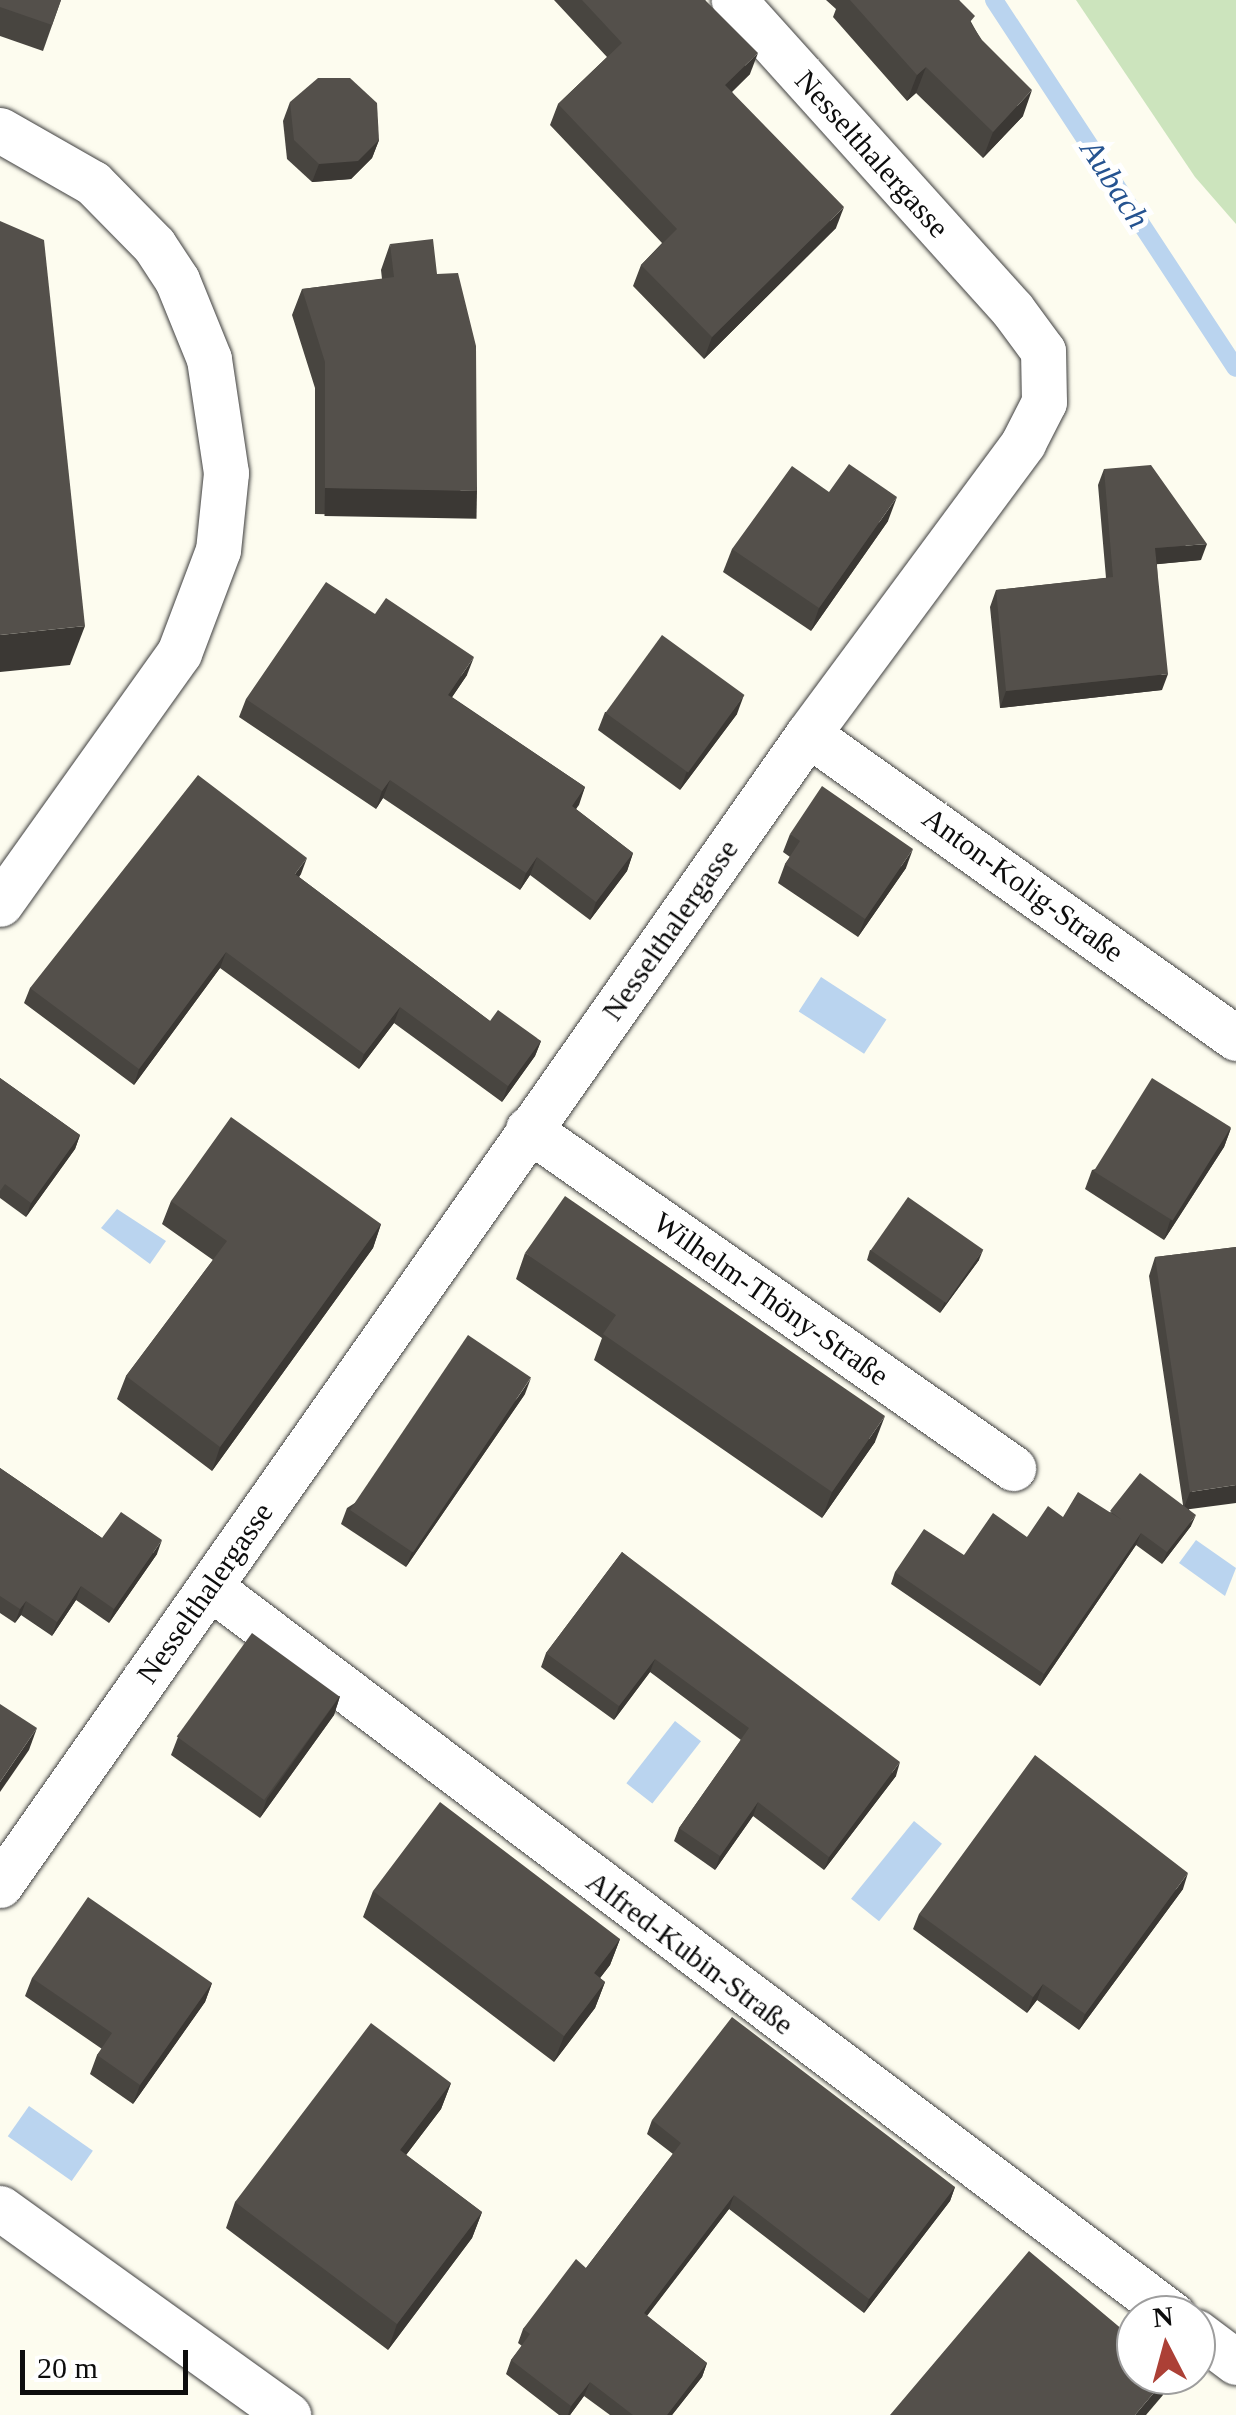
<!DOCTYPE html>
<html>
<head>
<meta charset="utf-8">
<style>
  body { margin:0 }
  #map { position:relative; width:1236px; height:2415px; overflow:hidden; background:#fdfcef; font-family:Georgia,serif }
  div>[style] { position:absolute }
  .green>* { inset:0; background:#cce4bd }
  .water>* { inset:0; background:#bad4ef; transform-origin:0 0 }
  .stream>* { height:18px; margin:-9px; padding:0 9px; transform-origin:9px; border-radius:9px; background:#bad4ef }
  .roads { filter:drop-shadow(0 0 2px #404040) drop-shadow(0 0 2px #404040) }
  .street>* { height:45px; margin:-22.5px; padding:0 22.5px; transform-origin:22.5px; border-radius:22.5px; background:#fff }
  .wall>* { inset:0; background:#484540 }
  .shaded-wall>* { inset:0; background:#3b3834; transform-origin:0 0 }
  .building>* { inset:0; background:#54504b; transform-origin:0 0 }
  span { translate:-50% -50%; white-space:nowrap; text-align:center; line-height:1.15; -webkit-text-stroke:10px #fff; paint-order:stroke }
  .street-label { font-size:30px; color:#0d0d0d }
  .water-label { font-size:32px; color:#255390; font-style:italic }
  .north { position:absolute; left:1116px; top:2295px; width:100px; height:100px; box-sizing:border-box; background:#fff; border:2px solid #9e9e9e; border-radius:50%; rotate:354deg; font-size:28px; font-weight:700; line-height:40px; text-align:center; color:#0d0d0d }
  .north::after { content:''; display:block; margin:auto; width:35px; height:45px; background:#ac4036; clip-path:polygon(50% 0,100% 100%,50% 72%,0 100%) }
  .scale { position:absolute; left:20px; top:2350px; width:168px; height:45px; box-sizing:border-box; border:5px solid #0d0d0d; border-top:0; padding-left:12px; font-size:30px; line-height:35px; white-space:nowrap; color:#0d0d0d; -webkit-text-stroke:8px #fff; paint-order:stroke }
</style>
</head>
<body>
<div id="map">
  <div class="green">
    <div style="clip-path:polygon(1076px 0,1236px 0,1236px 224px,1195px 177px)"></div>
  </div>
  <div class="water">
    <div style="left:821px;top:977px;width:78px;height:41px;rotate:33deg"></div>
    <div style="clip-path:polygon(117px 1209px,166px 1241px,150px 1264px,101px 1228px)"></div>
    <div style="clip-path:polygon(1196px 1540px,1236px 1568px,1225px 1596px,1179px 1563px)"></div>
    <div style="left:675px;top:1721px;width:33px;height:79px;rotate:38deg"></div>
    <div style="left:914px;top:1821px;width:36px;height:100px;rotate:39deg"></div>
    <div style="left:29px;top:2106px;width:78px;height:37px;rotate:35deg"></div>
  </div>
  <div class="stream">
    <div style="left:994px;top:0;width:440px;rotate:56.7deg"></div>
  </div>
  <div class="roads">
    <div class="street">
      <div style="left:0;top:130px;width:107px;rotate:29.7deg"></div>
      <div style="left:93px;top:183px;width:87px;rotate:45.5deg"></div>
      <div style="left:154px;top:245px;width:42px;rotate:56.7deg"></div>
      <div style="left:177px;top:280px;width:85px;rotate:67.9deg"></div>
      <div style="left:209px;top:359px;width:115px;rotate:81.5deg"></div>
      <div style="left:226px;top:473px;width:77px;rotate:95.9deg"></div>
      <div style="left:218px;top:550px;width:110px;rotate:110.7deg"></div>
      <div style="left:179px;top:653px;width:308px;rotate:125.5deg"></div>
      <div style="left:808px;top:734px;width:525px;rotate:35.39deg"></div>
      <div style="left:528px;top:1129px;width:592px;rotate:34.95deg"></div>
      <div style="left:210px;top:1587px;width:1207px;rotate:37.09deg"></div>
      <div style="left:0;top:1885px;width:1406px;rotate:-54.93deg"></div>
      <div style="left:808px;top:734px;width:362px;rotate:-53.5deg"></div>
      <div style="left:1023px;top:443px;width:46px;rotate:-62.9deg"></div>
      <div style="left:1044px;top:402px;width:51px;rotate:-91.1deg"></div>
      <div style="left:1043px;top:351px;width:52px;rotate:-126.4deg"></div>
      <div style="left:1012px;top:309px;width:416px;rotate:-132deg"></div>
      <div style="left:0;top:2208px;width:355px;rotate:35.7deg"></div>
      <div style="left:1196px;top:2332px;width:50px;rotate:36.9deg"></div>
    </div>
  </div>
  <div class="wall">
    <div style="clip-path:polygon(0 0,61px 0,43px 51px,0 36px)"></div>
    <div style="clip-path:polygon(554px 0,705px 0,750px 74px,732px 92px,836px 228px,704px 359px,633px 286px,641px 265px,662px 243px,550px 125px,558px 104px,607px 57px)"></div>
    <div style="clip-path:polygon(826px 0,959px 0,1023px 116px,983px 158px,916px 93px,907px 101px,833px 17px,836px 9px)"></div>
    <div style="clip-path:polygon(290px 102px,379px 140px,372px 158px,351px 179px,312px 182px,287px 159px,283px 121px)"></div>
    <div style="clip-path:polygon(390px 244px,468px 517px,315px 514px,315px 388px,292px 315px,302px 289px,382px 279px,381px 270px)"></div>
    <div style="clip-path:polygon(1104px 469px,1201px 560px,1157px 564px,1162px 690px,1000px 708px,990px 607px,996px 590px,1106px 578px,1098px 485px)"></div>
    <div style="clip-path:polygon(888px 521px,811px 631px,723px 572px,732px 549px)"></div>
    <div style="clip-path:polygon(467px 675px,452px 697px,585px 787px,576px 809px,633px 853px,627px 871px,590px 920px,530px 875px,520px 890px,383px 798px,376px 809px,239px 717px,246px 699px)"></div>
    <div style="clip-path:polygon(605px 712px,737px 714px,680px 790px,598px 730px)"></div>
    <div style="clip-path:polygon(790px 834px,906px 868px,858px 937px,778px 883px,785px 864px,790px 857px,783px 852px)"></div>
    <div style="clip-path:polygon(301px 874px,299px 877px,490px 1021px,541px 1041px,535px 1056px,502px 1102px,394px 1023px,359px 1069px,220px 968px,134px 1085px,24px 1003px,30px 988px)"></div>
    <div style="clip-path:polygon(0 1078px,80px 1135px,75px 1149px,26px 1217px,0 1198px)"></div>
    <div style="clip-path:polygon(1231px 1128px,1224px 1147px,1164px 1240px,1085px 1189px,1092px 1170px)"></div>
    <div style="clip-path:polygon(171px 1201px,381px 1224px,373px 1248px,212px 1471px,117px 1399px,126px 1376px,213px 1260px,162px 1224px)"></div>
    <div style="clip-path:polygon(1236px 1247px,1189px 1509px,1191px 1526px,1162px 1564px,1136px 1545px,1040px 1686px,891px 1584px,895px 1572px,964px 1555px,1027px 1537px,1063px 1517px,1183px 1505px,1149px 1276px,1155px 1257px)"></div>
    <div style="clip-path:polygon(870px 1250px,979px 1260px,940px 1313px,867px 1260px)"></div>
    <div style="clip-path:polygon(525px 1253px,875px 1442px,822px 1518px,594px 1360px,602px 1338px,516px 1279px)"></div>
    <div style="clip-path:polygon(525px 1394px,406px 1567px,341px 1524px,347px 1508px)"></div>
    <div style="clip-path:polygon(0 1468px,102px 1538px,157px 1554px,109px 1623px,76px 1600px,52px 1636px,21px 1615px,15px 1623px,0 1613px)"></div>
    <div style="clip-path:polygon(622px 1552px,896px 1776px,824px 1870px,753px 1816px,715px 1870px,674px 1841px,679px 1828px,741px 1740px,650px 1672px,614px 1720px,541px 1667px,546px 1653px)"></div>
    <div style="clip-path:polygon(340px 1696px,334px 1715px,260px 1818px,171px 1755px,178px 1737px)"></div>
    <div style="clip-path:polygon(1183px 1889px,1079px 2030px,1037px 2000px,1027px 2013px,913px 1929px,919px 1914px)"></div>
    <div style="clip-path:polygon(373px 1891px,620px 1939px,610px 1965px,600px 1978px,605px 1982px,595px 2008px,554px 2062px,363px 1917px)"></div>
    <div style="clip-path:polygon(32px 1978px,212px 1983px,205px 2002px,133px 2104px,90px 2074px,97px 2055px,102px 2049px,25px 1996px)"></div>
    <div style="clip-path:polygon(451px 2083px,441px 2109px,406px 2155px,482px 2212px,472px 2238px,388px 2350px,226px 2228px,235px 2202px)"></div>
    <div style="clip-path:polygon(652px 2120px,955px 2187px,950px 2201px,864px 2313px,729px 2209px,647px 2316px,707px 2363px,702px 2377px,672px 2415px,610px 2415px,584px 2396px,570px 2415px,559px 2415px,506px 2374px,511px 2360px,522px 2346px,518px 2343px,523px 2329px,586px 2268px,673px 2154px,647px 2134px)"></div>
  </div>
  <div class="shaded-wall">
    <div style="clip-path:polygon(758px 53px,750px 74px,717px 106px,725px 85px)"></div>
    <div style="clip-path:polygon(926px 67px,916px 93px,907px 101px,917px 75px)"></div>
    <div style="clip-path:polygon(1032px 90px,1023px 116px,983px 158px,993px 132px)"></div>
    <div style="clip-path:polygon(379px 140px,372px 158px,351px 179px,312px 182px,319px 164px)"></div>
    <div style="clip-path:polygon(844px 207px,836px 228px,704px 359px,712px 337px)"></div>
    <div style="left:325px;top:488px;width:152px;height:28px;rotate:1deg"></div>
    <div style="clip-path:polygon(897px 497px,888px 521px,811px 631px,819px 608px)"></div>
    <div style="clip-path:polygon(1207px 544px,1201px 560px,1149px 565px,1155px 548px)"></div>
    <div style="clip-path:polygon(85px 626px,70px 665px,0 672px,0 635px)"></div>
    <div style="clip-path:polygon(474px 657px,467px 675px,442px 712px,448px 695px)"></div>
    <div style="clip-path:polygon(1168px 674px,1162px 690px,1000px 708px,1006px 691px)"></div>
    <div style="clip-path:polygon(744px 695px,737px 714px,680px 790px,687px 771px)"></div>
    <div style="clip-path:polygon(390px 780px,383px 798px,376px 809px,382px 791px)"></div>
    <div style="clip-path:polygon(585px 787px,579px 805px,565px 824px,572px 806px)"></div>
    <div style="clip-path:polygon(913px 849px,906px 868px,858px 937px,865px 919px)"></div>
    <div style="clip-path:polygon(633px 853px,627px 871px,590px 920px,596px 902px)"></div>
    <div style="clip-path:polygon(537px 857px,530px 875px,520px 890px,526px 873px)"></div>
    <div style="clip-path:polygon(307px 858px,301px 874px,289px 890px,295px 874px)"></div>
    <div style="clip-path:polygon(226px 952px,220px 968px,134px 1085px,139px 1069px)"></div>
    <div style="clip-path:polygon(400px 1007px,394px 1023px,359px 1069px,364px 1054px)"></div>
    <div style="clip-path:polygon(541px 1041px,535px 1056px,502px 1102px,508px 1086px)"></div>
    <div style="clip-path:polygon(1231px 1128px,1224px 1147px,1164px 1240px,1170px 1221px)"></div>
    <div style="clip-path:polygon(80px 1135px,75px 1149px,26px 1217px,31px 1203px)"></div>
    <div style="clip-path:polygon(381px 1224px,373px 1248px,212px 1471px,220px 1447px)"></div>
    <div style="clip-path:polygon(983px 1250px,979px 1260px,940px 1313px,944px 1303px)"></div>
    <div style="clip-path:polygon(531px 1378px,525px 1394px,406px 1567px,412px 1552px)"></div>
    <div style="clip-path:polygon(885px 1416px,875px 1442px,822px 1518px,832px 1492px)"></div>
    <div style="clip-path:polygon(1236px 1485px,1236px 1503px,1183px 1510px,1190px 1492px)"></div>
    <div style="clip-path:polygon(1196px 1515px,1191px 1526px,1162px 1564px,1167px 1552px)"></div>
    <div style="clip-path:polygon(1141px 1533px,1136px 1545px,1040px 1686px,1044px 1674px)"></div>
    <div style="clip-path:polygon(162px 1540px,157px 1554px,109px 1623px,114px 1609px)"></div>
    <div style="clip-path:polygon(81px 1586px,76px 1600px,52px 1636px,57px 1622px)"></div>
    <div style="clip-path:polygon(26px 1601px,21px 1615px,15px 1623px,20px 1609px)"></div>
    <div style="clip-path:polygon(655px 1659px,650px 1672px,614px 1720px,619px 1706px)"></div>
    <div style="clip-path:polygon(340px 1696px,334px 1715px,260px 1818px,267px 1799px)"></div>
    <div style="clip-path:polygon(37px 1728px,29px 1750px,0 1792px,0 1782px)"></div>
    <div style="clip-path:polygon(900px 1762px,896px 1776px,824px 1870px,829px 1857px)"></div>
    <div style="clip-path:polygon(758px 1802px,753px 1816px,715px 1870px,720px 1856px)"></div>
    <div style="clip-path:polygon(1188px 1873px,1183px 1889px,1079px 2030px,1085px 2014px)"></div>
    <div style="clip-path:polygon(620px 1939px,610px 1965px,584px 1999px,594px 1973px)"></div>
    <div style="clip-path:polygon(605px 1982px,595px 2008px,554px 2062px,564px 2036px)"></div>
    <div style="clip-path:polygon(212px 1983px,205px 2002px,133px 2104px,140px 2085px)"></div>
    <div style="clip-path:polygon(1043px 1984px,1037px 2000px,1027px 2013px,1033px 1997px)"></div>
    <div style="clip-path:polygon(451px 2083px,441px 2109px,390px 2176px,400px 2150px)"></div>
    <div style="clip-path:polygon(955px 2187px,950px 2201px,864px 2313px,869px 2299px)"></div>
    <div style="clip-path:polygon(734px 2195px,729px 2209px,638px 2327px,644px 2313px)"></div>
    <div style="clip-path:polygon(482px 2212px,472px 2238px,388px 2350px,397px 2324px)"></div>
    <div style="clip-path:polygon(707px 2363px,702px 2377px,672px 2415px,667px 2415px)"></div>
    <div style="clip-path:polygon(1169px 2375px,1171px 2375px,1163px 2395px,1146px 2415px,1135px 2415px)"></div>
    <div style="clip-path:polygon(590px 2382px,584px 2396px,570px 2415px,568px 2415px,571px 2406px)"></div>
  </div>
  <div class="building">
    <div style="clip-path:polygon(0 0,61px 0,52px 25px,0 7px)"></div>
    <div style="clip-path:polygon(582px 0,705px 0,758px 53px,725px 85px,844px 207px,712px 337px,641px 265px,677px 229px,558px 104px,622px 43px)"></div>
    <div style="clip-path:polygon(850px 0,959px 0,975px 16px,970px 22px,982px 40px,1032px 90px,993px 132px,926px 67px,917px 75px)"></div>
    <div style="clip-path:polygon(318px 78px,350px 78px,377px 103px,379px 140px,358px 161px,319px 164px,294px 140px,290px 102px)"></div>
    <div style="clip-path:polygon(0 221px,44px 240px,85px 626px,0 635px)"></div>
    <div style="clip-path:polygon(433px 239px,437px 274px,458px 273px,476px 346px,477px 491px,325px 488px,325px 362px,302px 289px,394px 277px,390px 244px)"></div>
    <div style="clip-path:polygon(849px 464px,897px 497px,819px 608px,732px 549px,792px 466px,829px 492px)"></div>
    <div style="clip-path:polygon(1151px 465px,1207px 544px,1155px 548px,1168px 674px,1006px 691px,996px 590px,1113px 577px,1104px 469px)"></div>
    <div style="clip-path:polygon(326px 582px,375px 614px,386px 598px,474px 657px,448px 695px,585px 787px,572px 806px,633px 853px,596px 902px,537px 857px,526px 873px,390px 780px,382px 791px,246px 699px)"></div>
    <div style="left:662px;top:635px;width:102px;height:96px;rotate:36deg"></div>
    <div style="clip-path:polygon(198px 775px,307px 858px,295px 874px,490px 1021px,498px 1010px,541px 1041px,508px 1086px,400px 1007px,364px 1054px,226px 952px,139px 1069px,30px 988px)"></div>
    <div style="clip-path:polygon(822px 786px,913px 849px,865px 919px,785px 864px,800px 841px,790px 834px)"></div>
    <div style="clip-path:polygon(0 1078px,80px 1135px,31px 1203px,5px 1184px,0 1191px)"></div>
    <div style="left:1152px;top:1078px;width:93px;height:110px;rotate:32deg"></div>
    <div style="clip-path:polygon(231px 1117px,381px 1224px,220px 1447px,126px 1376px,227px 1241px,171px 1201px)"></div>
    <div style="clip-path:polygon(565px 1196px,885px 1416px,832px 1492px,603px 1334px,616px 1315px,525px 1253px)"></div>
    <div style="left:908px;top:1197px;width:92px;height:65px;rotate:35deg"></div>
    <div style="clip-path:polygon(1236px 1247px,1236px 1485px,1190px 1492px,1155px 1257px)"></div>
    <div style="left:468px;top:1335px;width:76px;height:211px;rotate:34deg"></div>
    <div style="clip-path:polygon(0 1468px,102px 1538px,121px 1512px,162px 1540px,114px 1609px,81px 1586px,57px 1622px,26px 1601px,20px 1609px,0 1596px)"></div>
    <div style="clip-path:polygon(1140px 1473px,1196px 1515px,1167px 1552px,1141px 1533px,1044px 1674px,895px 1572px,924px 1529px,964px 1555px,993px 1513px,1027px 1537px,1048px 1506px,1063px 1517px,1078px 1492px,1122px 1520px,1110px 1511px)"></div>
    <div style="clip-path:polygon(622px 1552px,900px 1762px,829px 1857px,758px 1802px,720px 1856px,679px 1828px,749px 1728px,655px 1659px,619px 1706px,546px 1653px)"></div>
    <div style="left:252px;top:1633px;width:108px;height:128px;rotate:36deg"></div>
    <div style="clip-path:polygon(0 1704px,37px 1728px,0 1782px)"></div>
    <div style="clip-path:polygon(1035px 1755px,1188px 1873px,1085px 2014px,1043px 1984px,1033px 1997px,919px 1914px)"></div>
    <div style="clip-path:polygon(440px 1802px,620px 1939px,594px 1973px,605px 1982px,564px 2036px,373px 1891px)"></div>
    <div style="clip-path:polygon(88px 1897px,212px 1983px,140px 2085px,97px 2055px,112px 2033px,32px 1978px)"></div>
    <div style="clip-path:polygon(732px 2017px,955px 2187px,869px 2299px,734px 2195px,644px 2313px,707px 2363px,667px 2415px,633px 2415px,590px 2382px,571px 2406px,511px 2360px,530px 2334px,523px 2329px,576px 2259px,586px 2268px,681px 2143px,652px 2120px)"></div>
    <div style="clip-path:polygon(371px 2023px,451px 2083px,400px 2150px,482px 2212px,397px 2324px,235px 2202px)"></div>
    <div style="clip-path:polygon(1029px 2251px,1136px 2341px,1136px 2375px,1169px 2375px,1135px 2415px,890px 2415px)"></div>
  </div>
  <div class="street-label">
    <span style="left:872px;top:154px;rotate:48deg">Nesselthalergasse</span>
    <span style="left:1023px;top:885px;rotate:36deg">Anton-Kolig-Straße</span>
    <span style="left:670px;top:930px;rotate:-55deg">Nesselthalergasse</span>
    <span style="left:771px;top:1299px;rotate:35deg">Wilhelm-Thöny-Straße</span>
    <span style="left:205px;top:1593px;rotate:-55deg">Nesselthalergasse</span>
    <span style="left:690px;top:1953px;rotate:37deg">Alfred-Kubin-Straße</span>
  </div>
  <div class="water-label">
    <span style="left:1115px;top:184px;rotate:57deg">Aubach</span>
  </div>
  <div class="north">N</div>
  <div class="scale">20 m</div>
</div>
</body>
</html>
